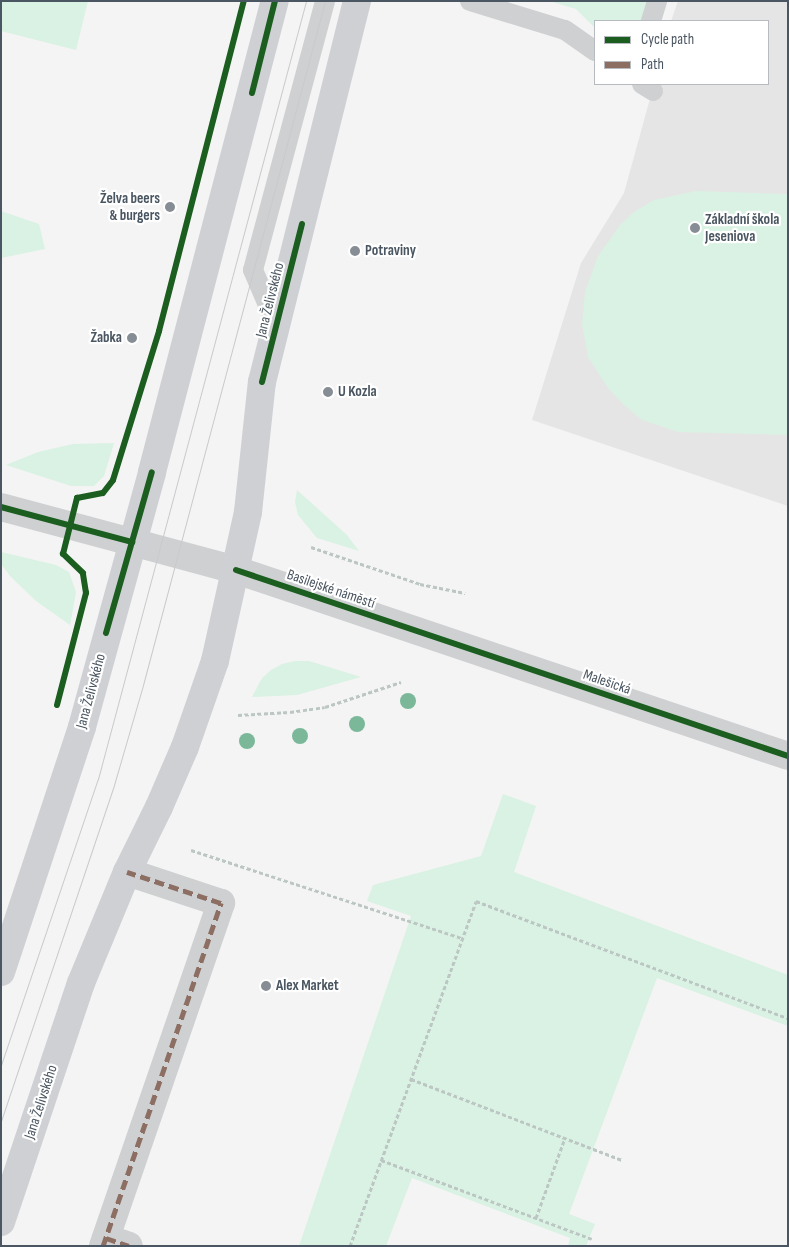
<!DOCTYPE html>
<html>
<head>
<meta charset="utf-8">
<style>
  body { margin:0 }
  #map { position:relative; width:789px; height:1247px; overflow:hidden; background:#f4f4f4; font-family:"Sofia Sans Condensed",sans-serif }
  div>[style] { position:absolute }
  .education>* { inset:0; background:#e6e5e6 }
  .green>* { inset:0; background:#d9f2e3 }
  .path>* { height:3px; margin-top:-1.5px; transform-origin:0; background:repeating-linear-gradient(90deg,#bcc7c4 0 4px,transparent 0 6.5px) }
  .service>* { height:20px; margin:-10px; padding:0 10px; transform-origin:10px; border-radius:10px; background:#ced0d2 }
  .pedestrian>* { height:28px; margin:-14px; padding:0 14px; transform-origin:14px; border-radius:14px; background:#ced0d2 }
  .minor>* { height:28px; margin:-14px; padding:0 14px; transform-origin:14px; border-radius:14px; background:#ced0d2 }
  .tertiary>* { height:28px; margin:-14px; padding:0 14px; transform-origin:14px; border-radius:14px; background:#ced0d2 }
  .secondary>* { height:28px; margin:-14px; padding:0 14px; transform-origin:14px; border-radius:14px; background:#ced0d4 }
  .tram>* { height:1px; margin:-0.5px; padding:0 0.5px; transform-origin:0.5px; border-radius:0.5px; background:#c9cacc }
  .quiet>* { height:5px; margin-top:-2.5px; transform-origin:0; background:repeating-linear-gradient(90deg,#8d6e63 0 10px,transparent 0 15px) }
  .cycleway>* { height:6px; margin:-3px; padding:0 3px; transform-origin:3px; border-radius:3px; background:#1b5e20 }
  .trees>* { width:16px; height:16px; margin:-8px; border-radius:50%; background:#7ab899 }
  .dots>* { width:14px; height:14px; translate:-50% -50%; box-sizing:border-box; border:2px solid #fff; border-radius:50% }
  span { translate:-50% -50%; white-space:nowrap; text-align:center; line-height:1.15; -webkit-text-stroke:4.5px #fff; paint-order:stroke }
  .poi-label { font-size:15px; color:#4a5661; font-weight:700 }
  .right { translate:-100% -50%; text-align:right }
  .left { translate:0 -50%; text-align:left }
  .street-label { font-size:15px; color:#4a5661 }
  .frame { position:absolute; inset:0; border:2px solid #4a5661; pointer-events:none }
  .legend { position:absolute; left:594px; top:20px; width:175px; height:65px; box-sizing:border-box; background:#fff; border:1px solid #b7bbc0; margin:0; padding:6px 9px; list-style:none; font-size:15px; color:#4a5661 }
  .legend li { display:flex; align-items:center; gap:10px; height:25px }
  .legend b { width:25px; border:1px solid #b7bbc0 }
</style>
</head>
<body>
<div id="map">
  <div class="education">
    <div style="clip-path:polygon(678px 1px,788px 1px,788px 506px,532px 420px,581px 263px,624px 193px,654px 84px,768px 84px,768px 21px,671px 21px)"></div>
  </div>
  <div class="green">
    <div style="clip-path:polygon(1px 1px,88px 1px,76px 50px,1px 31px)"></div>
    <div style="clip-path:polygon(549px 1px,647px 1px,641px 21px,595px 21px,595px 28px,576px 9px)"></div>
    <div style="clip-path:polygon(696px 191px,788px 194px,788px 435px,678px 432px,642px 420px,624px 405px,608px 388px,588px 357px,582px 324px,585px 292px,598px 256px,621px 224px,634px 212px,654px 200px)"></div>
    <div style="clip-path:polygon(1px 211px,39px 224px,45px 249px,1px 258px)"></div>
    <div style="clip-path:polygon(114px 443px,104px 476px,94px 486px,71px 486px,6px 465px,38px 452px,73px 444px)"></div>
    <div style="clip-path:polygon(297px 490px,347px 535px,359px 551px,317px 538px,298px 515px,295px 502px)"></div>
    <div style="clip-path:polygon(1px 552px,56px 565px,69px 572px,76px 592px,70px 625px,36px 601px,10px 576px,1px 564px)"></div>
    <div style="clip-path:polygon(295px 661px,309px 661px,361px 677px,297px 695px,252px 697px,262px 678px,271px 670px,282px 664px)"></div>
    <div style="clip-path:polygon(503px 794px,536px 806px,514px 872px,788px 975px,788px 1026px,657px 978px,569px 1214px,595px 1224px,586px 1246px,568px 1246px,570px 1238px,412px 1178px,386px 1246px,299px 1246px,411px 916px,367px 901px,373px 885px,481px 856px)"></div>
  </div>
  <div class="path">
    <div style="left:311px;top:547px;width:115px;rotate:18.7deg"></div>
    <div style="left:420px;top:584px;width:46px;rotate:11.3deg"></div>
    <div style="left:238px;top:715px;width:52px;rotate:-3.3deg"></div>
    <div style="left:290px;top:712px;width:35px;rotate:-8deg"></div>
    <div style="left:325px;top:707px;width:80px;rotate:-18.2deg"></div>
    <div style="left:191px;top:850px;width:285px;rotate:18deg"></div>
    <div style="left:411px;top:1079px;width:226px;rotate:21deg"></div>
    <div style="left:381px;top:1160px;width:225px;rotate:20.5deg"></div>
    <div style="left:536px;top:1218px;width:85px;rotate:-70.1deg"></div>
    <div style="left:350px;top:1246px;width:367px;rotate:-69.9deg"></div>
    <div style="left:476px;top:901px;width:333px;rotate:20.6deg"></div>
  </div>
  <div class="service">
    <div style="left:470px;top:1px;width:99px;rotate:17deg"></div>
    <div style="left:565px;top:30px;width:37px;rotate:35deg"></div>
    <div style="left:651px;top:21px;width:21px;rotate:-73deg"></div>
    <div style="left:642px;top:84px;width:13px;rotate:32deg"></div>
    <div style="left:277px;top:326px;width:61px;rotate:-113.2deg"></div>
    <div style="left:253px;top:270px;width:278px;rotate:-75deg"></div>
  </div>
  <div class="pedestrian">
    <div style="left:106px;top:1238px;width:24px;rotate:19deg"></div>
  </div>
  <div class="minor">
    <div style="left:1px;top:507px;width:136px;rotate:15deg"></div>
    <div style="left:103px;top:1246px;width:363px;rotate:-71deg"></div>
    <div style="left:221px;top:903px;width:99px;rotate:-161.7deg"></div>
  </div>
  <div class="tertiary">
    <div style="left:132px;top:542px;width:108px;rotate:15.1deg"></div>
    <div style="left:236px;top:570px;width:582px;rotate:18.62deg"></div>
  </div>
  <div class="secondary">
    <div style="left:1px;top:972px;width:258px;rotate:-71.7deg"></div>
    <div style="left:82px;top:727px;width:264px;rotate:-74.6deg"></div>
    <div style="left:152px;top:472px;width:487px;rotate:-75.4deg"></div>
    <div style="left:1px;top:1222px;width:252px;rotate:-71.5deg"></div>
    <div style="left:81px;top:983px;width:120px;rotate:-67.5deg"></div>
    <div style="left:127px;top:872px;width:72px;rotate:-63.8deg"></div>
    <div style="left:159px;top:807px;width:65px;rotate:-66.6deg"></div>
    <div style="left:185px;top:747px;width:91px;rotate:-70.8deg"></div>
    <div style="left:215px;top:661px;width:153px;rotate:-77.5deg"></div>
    <div style="left:248px;top:512px;width:131px;rotate:-83.9deg"></div>
    <div style="left:262px;top:382px;width:393px;rotate:-76deg"></div>
  </div>
  <div class="tram">
    <div style="left:1px;top:1065px;width:302px;rotate:-71.3deg"></div>
    <div style="left:98px;top:779px;width:805px;rotate:-75.03deg"></div>
    <div style="left:1px;top:1121px;width:354px;rotate:-71.4deg"></div>
    <div style="left:114px;top:785px;width:104px;rotate:-73.8deg"></div>
    <div style="left:143px;top:685px;width:708px;rotate:-75.1deg"></div>
  </div>
  <div class="quiet">
    <div style="left:106px;top:1238px;width:24px;rotate:19deg"></div>
    <div style="left:103px;top:1246px;width:363px;rotate:-71deg"></div>
    <div style="left:221px;top:903px;width:99px;rotate:-161.7deg"></div>
  </div>
  <div class="cycleway">
    <div style="left:252px;top:93px;width:95px;rotate:-76deg"></div>
    <div style="left:262px;top:382px;width:163px;rotate:-75.8deg"></div>
    <div style="left:1px;top:507px;width:136px;rotate:15deg"></div>
    <div style="left:236px;top:570px;width:582px;rotate:18.62deg"></div>
    <div style="left:106px;top:633px;width:167px;rotate:-74.1deg"></div>
    <div style="left:57px;top:705px;width:116px;rotate:-75.5deg"></div>
    <div style="left:86px;top:593px;width:20px;rotate:-99deg"></div>
    <div style="left:83px;top:573px;width:28px;rotate:-136deg"></div>
    <div style="left:63px;top:554px;width:58px;rotate:-76deg"></div>
    <div style="left:77px;top:498px;width:26px;rotate:-11deg"></div>
    <div style="left:103px;top:493px;width:16px;rotate:-52deg"></div>
    <div style="left:113px;top:480px;width:156px;rotate:-72.8deg"></div>
    <div style="left:159px;top:331px;width:341px;rotate:-75.6deg"></div>
  </div>
  <div class="trees">
    <div style="left:408px;top:701px"></div>
    <div style="left:357px;top:724px"></div>
    <div style="left:300px;top:736px"></div>
    <div style="left:247px;top:741px"></div>
  </div>
  <div class="dots">
    <div style="left:170px;top:207px;background:#868d94"></div>
    <div style="left:695px;top:228px;background:#868d94"></div>
    <div style="left:355px;top:251px;background:#868d94"></div>
    <div style="left:132px;top:338px;background:#868d94"></div>
    <div style="left:328px;top:392px;background:#868d94"></div>
    <div style="left:266px;top:986px;background:#868d94"></div>
  </div>
  <div class="poi-label">
    <span class="right" style="left:160px;top:207px">Želva beers<br>&amp; burgers</span>
    <span class="left" style="left:705px;top:228px">Základní škola<br>Jeseniova</span>
    <span class="left" style="left:365px;top:251px">Potraviny</span>
    <span class="right" style="left:122px;top:338px">Žabka</span>
    <span class="left" style="left:338px;top:392px">U Kozla</span>
    <span class="left" style="left:276px;top:986px">Alex Market</span>
  </div>
  <div class="street-label">
    <span style="left:270px;top:300px;rotate:-76deg">Jana Želivského</span>
    <span style="left:331px;top:589px;rotate:19deg">Basilejské náměstí</span>
    <span style="left:607px;top:682px;rotate:19deg">Malešická</span>
    <span style="left:91px;top:691px;rotate:-75deg">Jana Želivského</span>
    <span style="left:41px;top:1102px;rotate:-72deg">Jana Želivského</span>
  </div>
  <div class="frame"></div>
  <ul class="legend">
  <li><b style="height:6px;background:#1b5e20"></b>Cycle path</li>
  <li><b style="height:6px;background:#8d6e63"></b>Path</li>
  </ul>
</div>
</body>
</html>
